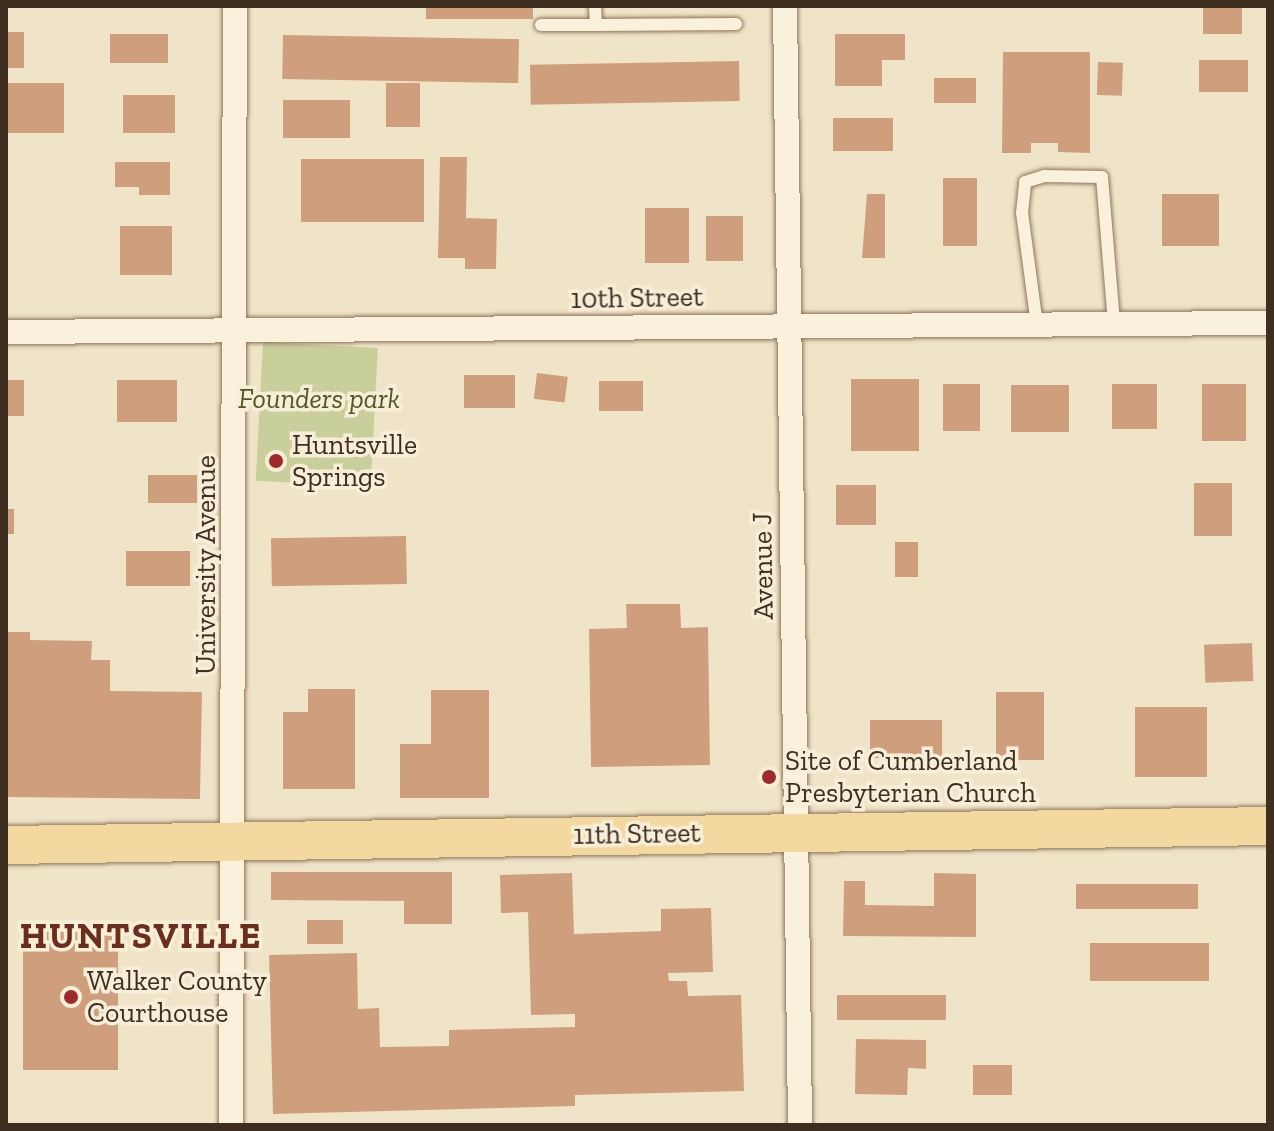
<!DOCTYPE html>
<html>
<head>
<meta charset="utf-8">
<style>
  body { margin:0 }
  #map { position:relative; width:1274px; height:1131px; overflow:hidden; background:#f0e4c8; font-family:"Zilla Slab",serif }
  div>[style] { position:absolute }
  .green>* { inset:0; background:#c9cf9b; transform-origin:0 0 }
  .building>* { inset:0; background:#cf9f7d; transform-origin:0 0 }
  .roads { filter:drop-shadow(0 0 2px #8d765c) drop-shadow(0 0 2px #8d765c) }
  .lane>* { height:12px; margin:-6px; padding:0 6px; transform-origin:6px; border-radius:6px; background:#faf1dc }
  .street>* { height:24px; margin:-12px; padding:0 12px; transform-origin:12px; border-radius:12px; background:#faf1dc }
  .primary>* { height:38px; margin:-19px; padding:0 19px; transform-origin:19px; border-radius:19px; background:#f3d9a0 }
  .dots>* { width:22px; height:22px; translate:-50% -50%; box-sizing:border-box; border:4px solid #f7eed8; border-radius:50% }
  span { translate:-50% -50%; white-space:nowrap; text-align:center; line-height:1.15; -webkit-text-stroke:7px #f7eed8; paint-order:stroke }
  .street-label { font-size:28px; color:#3d2e20 }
  .park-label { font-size:28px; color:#4d5a26; font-style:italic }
  .poi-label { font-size:28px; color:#3d2e20 }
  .left { translate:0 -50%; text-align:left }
  .district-label { font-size:36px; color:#6b2e1e; font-weight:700; letter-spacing:2px }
  .frame { position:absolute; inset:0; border:8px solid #3d2e20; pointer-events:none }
</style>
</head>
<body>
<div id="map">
  <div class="green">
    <div style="left:263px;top:342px;width:115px;height:139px;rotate:3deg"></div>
  </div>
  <div class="building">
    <div style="left:426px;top:6px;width:107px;height:13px"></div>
    <div style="left:1203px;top:6px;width:39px;height:28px"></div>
    <div style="left:6px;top:32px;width:18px;height:36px"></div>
    <div style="left:110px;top:34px;width:58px;height:29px"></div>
    <div style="clip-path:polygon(835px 34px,905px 34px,905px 60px,882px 60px,882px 86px,835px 86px)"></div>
    <div style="left:283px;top:35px;width:236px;height:44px;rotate:1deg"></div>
    <div style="clip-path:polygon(1003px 52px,1090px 52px,1090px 153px,1058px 152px,1058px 143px,1031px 143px,1031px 153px,1002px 153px)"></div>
    <div style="left:1199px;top:60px;width:49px;height:32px"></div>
    <div style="left:739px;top:61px;width:40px;height:209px;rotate:89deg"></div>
    <div style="left:1098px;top:62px;width:25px;height:33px;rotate:2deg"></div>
    <div style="left:934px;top:78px;width:42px;height:25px"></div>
    <div style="left:6px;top:83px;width:58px;height:50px"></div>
    <div style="left:386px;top:83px;width:34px;height:44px"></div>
    <div style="left:123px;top:95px;width:52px;height:38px"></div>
    <div style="left:283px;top:100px;width:67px;height:38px"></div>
    <div style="left:833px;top:118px;width:60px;height:33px"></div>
    <div style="clip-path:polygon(440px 157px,467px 157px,466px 218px,497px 219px,496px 269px,465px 269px,465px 258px,438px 258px)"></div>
    <div style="left:424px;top:159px;width:63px;height:123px;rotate:90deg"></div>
    <div style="clip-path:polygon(115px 162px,170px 162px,170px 195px,139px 195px,139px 187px,115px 187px)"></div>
    <div style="left:943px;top:178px;width:34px;height:68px"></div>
    <div style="clip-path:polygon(867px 194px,885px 194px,885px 258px,862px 258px)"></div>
    <div style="left:1162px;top:194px;width:57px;height:52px"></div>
    <div style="left:645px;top:208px;width:44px;height:55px"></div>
    <div style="left:706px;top:216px;width:37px;height:45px"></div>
    <div style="left:120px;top:226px;width:52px;height:49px"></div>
    <div style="left:537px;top:373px;width:31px;height:26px;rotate:7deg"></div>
    <div style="left:464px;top:375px;width:51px;height:33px"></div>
    <div style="left:851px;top:379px;width:68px;height:72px"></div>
    <div style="left:6px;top:380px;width:18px;height:36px"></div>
    <div style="left:117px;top:380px;width:60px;height:42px"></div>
    <div style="left:599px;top:381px;width:44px;height:30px"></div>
    <div style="left:943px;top:384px;width:37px;height:47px"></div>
    <div style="left:1112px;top:384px;width:45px;height:45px"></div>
    <div style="left:1202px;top:384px;width:44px;height:57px"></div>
    <div style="left:1011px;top:385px;width:58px;height:47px"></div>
    <div style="left:148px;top:475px;width:49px;height:28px"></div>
    <div style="left:1194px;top:483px;width:38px;height:53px"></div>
    <div style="left:836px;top:485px;width:40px;height:40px"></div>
    <div style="left:6px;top:509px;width:8px;height:25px"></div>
    <div style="left:406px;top:536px;width:48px;height:135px;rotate:89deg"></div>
    <div style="left:895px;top:542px;width:23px;height:35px"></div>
    <div style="left:126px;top:551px;width:64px;height:35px"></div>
    <div style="clip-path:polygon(626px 604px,680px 604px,681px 628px,708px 627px,710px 765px,591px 767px,589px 629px,627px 628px)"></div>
    <div style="clip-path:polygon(6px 632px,30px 632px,30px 640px,92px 641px,91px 660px,110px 660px,110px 691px,202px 692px,200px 799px,6px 797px)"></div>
    <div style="left:1252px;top:643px;width:38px;height:48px;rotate:88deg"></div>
    <div style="clip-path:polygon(308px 689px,355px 689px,355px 789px,283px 789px,283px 712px,308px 712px)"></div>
    <div style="clip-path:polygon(431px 690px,489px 690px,489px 798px,400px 798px,400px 744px,431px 744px)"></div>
    <div style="left:996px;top:692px;width:48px;height:68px"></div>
    <div style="left:1135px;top:707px;width:72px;height:70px"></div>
    <div style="left:870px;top:720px;width:72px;height:38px"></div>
    <div style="clip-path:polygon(271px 872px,452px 872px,452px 924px,404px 924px,404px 901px,271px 900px)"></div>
    <div style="clip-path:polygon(572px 873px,574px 934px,661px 931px,661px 909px,711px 908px,713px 972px,668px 973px,669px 981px,687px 981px,688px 996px,741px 995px,744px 1091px,575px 1095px,575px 1106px,273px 1114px,269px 955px,357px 953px,358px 1009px,379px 1008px,380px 1047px,449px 1046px,449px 1030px,575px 1027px,575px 1014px,531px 1015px,528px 912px,501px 913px,500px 875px)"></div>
    <div style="clip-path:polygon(934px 873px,976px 874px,976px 937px,843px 936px,844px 881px,865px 881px,865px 905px,934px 906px)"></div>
    <div style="left:1076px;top:884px;width:122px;height:25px"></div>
    <div style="left:307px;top:920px;width:36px;height:24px"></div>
    <div style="left:23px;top:924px;width:95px;height:146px"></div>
    <div style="left:1090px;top:943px;width:119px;height:38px"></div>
    <div style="left:837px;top:995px;width:109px;height:25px"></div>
    <div style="clip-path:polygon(856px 1039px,926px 1040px,926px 1069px,908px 1068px,907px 1095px,855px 1094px)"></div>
    <div style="left:973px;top:1065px;width:39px;height:30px"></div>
  </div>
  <div class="roads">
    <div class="lane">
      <div style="left:595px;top:6px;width:19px;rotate:87deg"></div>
      <div style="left:596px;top:25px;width:140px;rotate:-0.4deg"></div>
      <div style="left:541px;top:25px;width:55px"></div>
      <div style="left:1037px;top:325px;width:113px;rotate:-97.6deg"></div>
      <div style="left:1022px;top:213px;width:31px;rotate:-84deg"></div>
      <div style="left:1025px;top:182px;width:21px;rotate:-17deg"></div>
      <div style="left:1045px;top:176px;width:57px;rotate:1deg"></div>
      <div style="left:1102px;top:177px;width:147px;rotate:85.3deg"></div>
    </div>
    <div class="street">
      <div style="left:785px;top:6px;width:1119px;rotate:89.23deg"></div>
      <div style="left:6px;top:332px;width:1262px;rotate:-0.41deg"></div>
      <div style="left:231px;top:1125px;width:1119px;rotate:-89.8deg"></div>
    </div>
    <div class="primary">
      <div style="left:6px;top:845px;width:1262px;rotate:-0.86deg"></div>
    </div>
  </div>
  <div class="dots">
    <div style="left:276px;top:461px;background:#9e2a2b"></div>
    <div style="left:769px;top:777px;background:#9e2a2b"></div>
    <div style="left:71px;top:997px;background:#9e2a2b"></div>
  </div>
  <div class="street-label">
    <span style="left:637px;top:298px;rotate:-1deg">10th Street</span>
    <span style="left:206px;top:565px;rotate:-90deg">University Avenue</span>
    <span style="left:763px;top:566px;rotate:-91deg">Avenue J</span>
    <span style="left:637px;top:834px;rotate:-1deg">11th Street</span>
  </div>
  <div class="park-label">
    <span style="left:319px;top:399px">Founders park</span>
  </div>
  <div class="poi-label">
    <span class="left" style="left:292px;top:461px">Huntsville<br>Springs</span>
    <span class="left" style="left:785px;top:777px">Site of Cumberland<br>Presbyterian Church</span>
    <span class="left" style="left:87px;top:997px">Walker County<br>Courthouse</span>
  </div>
  <div class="district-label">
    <span style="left:141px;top:936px">HUNTSVILLE</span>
  </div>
  <div class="frame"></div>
</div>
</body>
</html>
